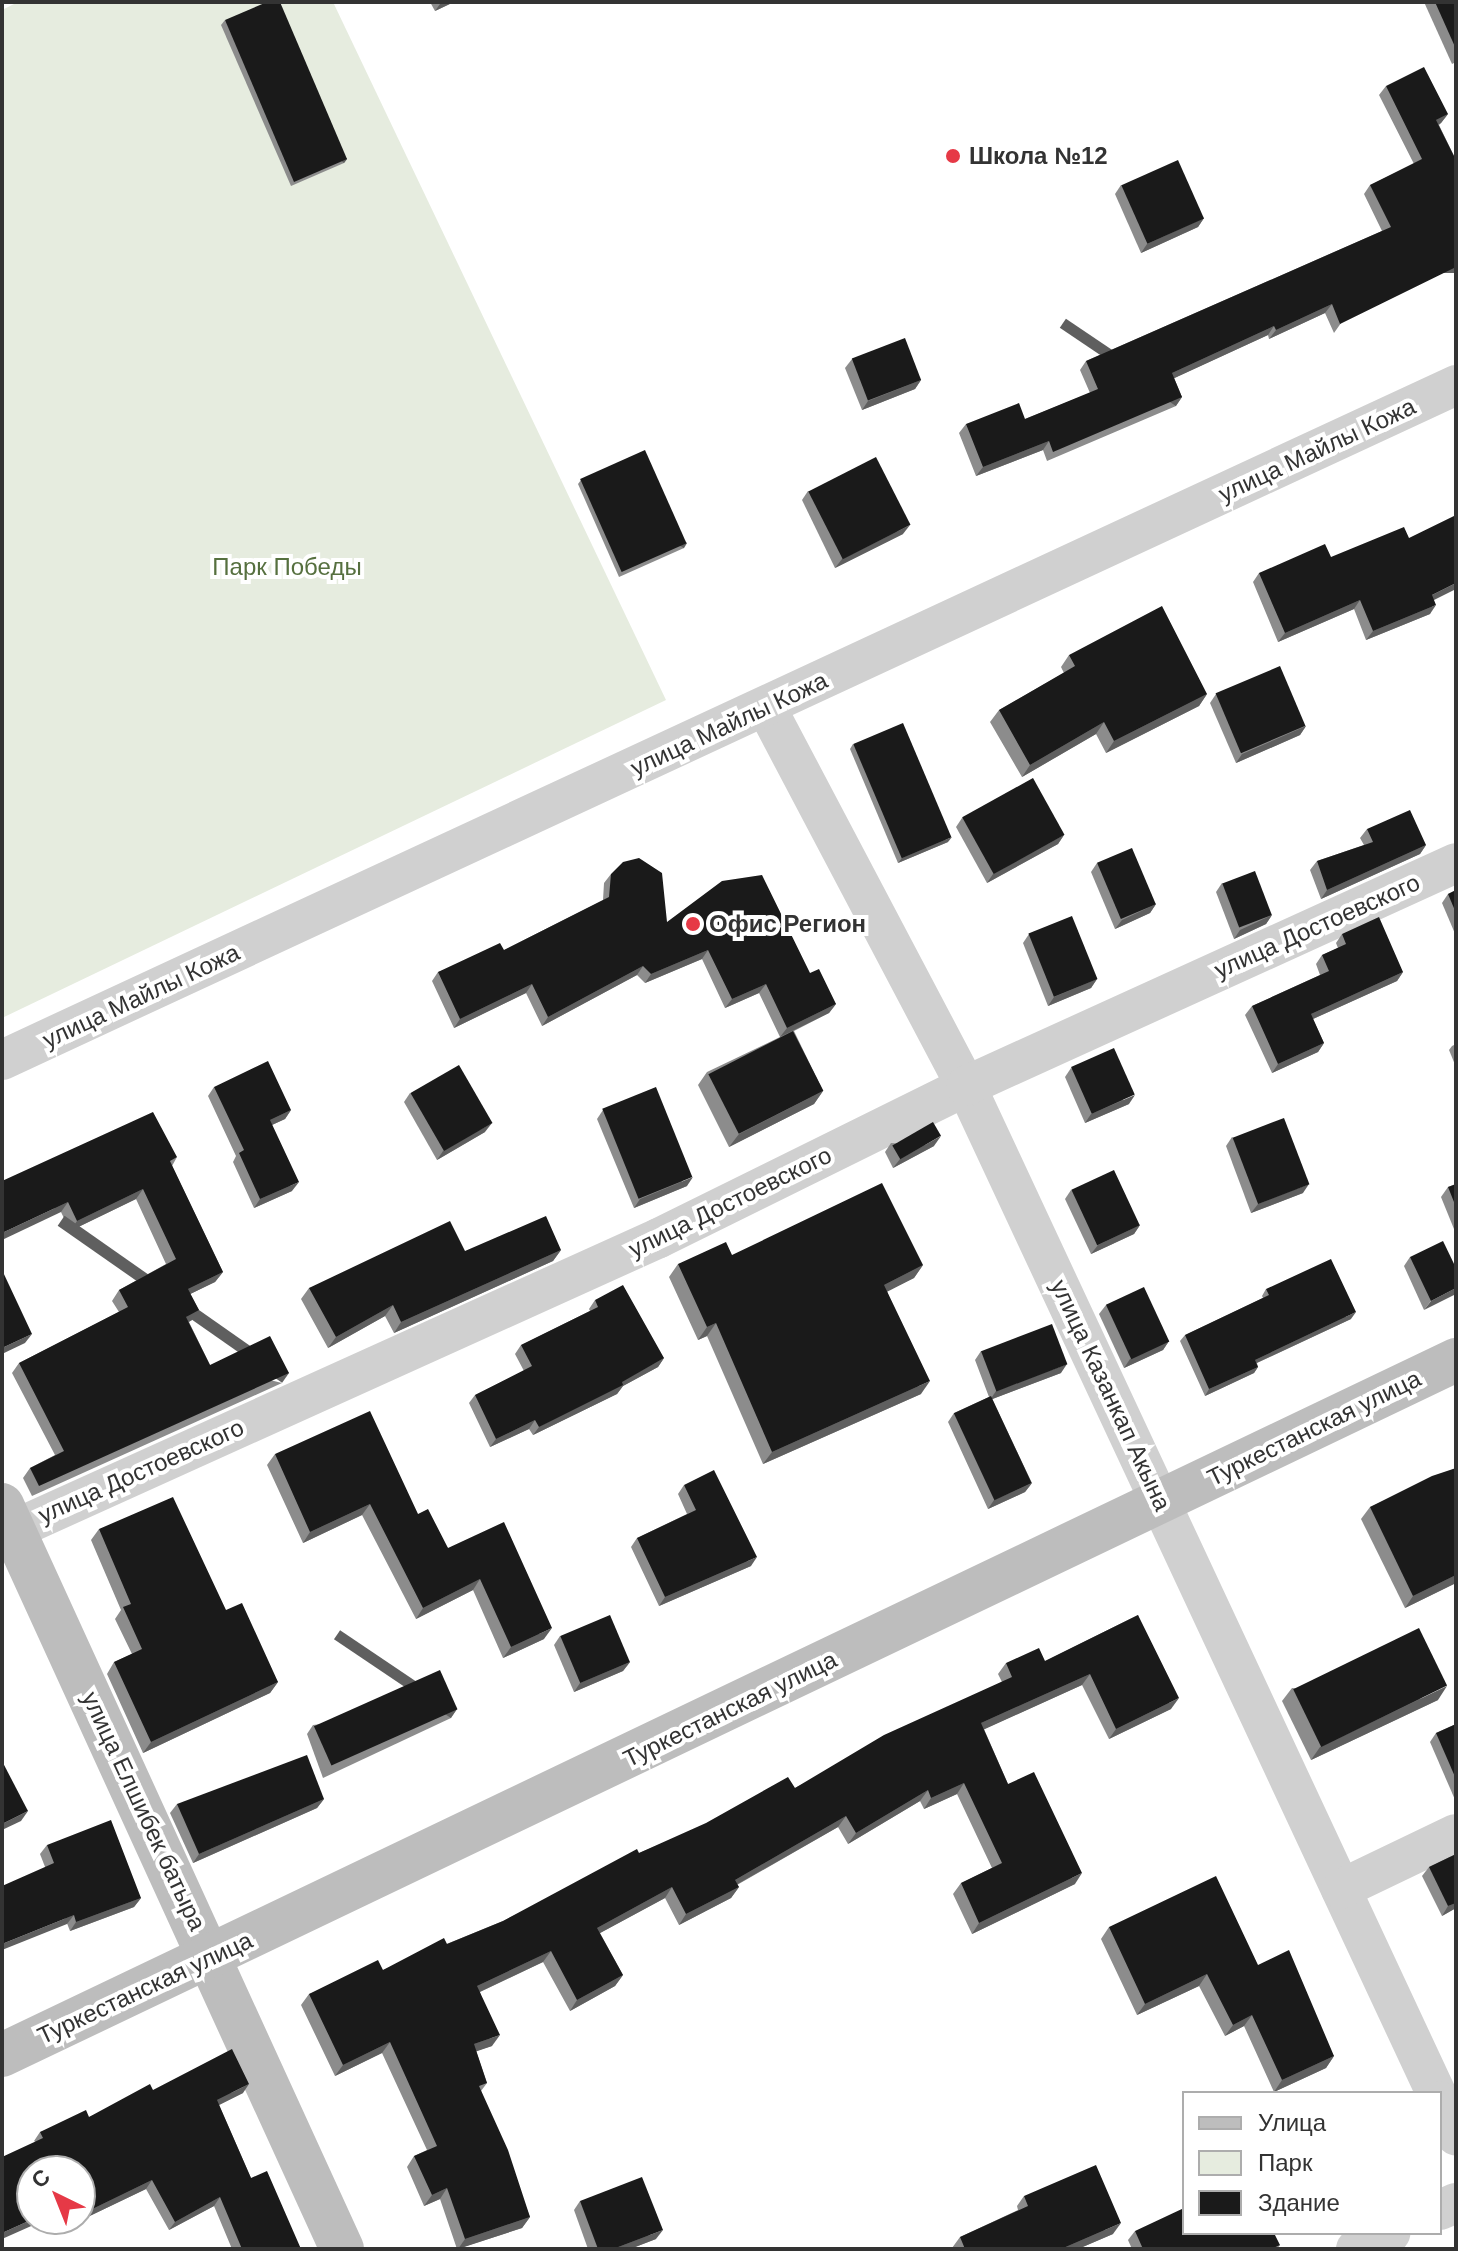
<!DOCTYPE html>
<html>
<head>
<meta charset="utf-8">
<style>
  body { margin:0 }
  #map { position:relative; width:1458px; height:2251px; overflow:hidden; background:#fff; font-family:Arial,sans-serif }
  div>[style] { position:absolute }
  .green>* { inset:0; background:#e6ecdf }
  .street>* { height:40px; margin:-20px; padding:0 20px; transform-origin:20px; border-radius:20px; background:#d0d0d0 }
  .secondary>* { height:44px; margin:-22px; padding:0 22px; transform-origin:22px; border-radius:22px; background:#bdbdbd }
  .wall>* { inset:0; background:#8c8c8c }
  .shaded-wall>* { inset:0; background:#5f5f5f; transform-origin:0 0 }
  .building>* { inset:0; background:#1a1a1a; transform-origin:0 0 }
  .dots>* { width:22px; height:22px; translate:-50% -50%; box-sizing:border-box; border:4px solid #fff; border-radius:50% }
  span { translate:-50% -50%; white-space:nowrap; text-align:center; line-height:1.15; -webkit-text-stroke:8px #fff; paint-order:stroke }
  .poi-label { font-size:24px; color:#333; font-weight:700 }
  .left { translate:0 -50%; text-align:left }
  .street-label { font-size:24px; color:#333 }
  .park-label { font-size:24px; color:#56703f }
  .frame { position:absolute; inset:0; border:4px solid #333; pointer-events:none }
  .legend { position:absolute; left:1182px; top:2091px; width:260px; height:144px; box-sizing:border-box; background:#fff; border:2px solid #adadad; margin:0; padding:10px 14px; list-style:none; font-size:24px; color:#333 }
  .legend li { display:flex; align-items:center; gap:16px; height:40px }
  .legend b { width:40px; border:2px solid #adadad }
  .north { position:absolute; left:16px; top:2155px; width:80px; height:80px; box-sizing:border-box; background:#fff; border:2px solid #adadad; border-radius:50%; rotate:317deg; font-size:22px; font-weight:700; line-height:32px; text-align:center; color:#333 }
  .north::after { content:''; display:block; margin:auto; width:28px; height:36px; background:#e63946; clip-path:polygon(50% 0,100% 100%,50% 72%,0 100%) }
</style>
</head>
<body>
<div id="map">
  <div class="green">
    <div style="clip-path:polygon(18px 2px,333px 2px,666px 700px,2px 1018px,2px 10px)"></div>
  </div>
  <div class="street">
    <div style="left:766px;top:707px;width:429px;rotate:62.2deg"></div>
    <div style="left:966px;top:1086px;width:1111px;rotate:64.98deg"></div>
    <div style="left:2px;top:1060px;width:1603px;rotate:-24.9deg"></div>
    <div style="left:2px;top:1535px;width:721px;rotate:-24.33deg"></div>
    <div style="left:659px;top:1238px;width:343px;rotate:-26.3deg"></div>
    <div style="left:966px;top:1086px;width:538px;rotate:-24.47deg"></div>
    <div style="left:1341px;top:1889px;width:127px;rotate:-25.6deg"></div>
    <div style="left:1440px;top:2101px;width:38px;rotate:65deg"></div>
    <div style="left:1440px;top:2210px;width:17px;rotate:-24deg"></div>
    <div style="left:1356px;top:2249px;width:38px;rotate:-25deg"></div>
  </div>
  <div class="secondary">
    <div style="left:2px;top:1505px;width:818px;rotate:65.44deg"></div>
    <div style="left:2px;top:2055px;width:1612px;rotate:-25.55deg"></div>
  </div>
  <div class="wall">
    <div style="clip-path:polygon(430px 2px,454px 2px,435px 11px)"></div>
    <div style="clip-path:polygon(1424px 2px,1456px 2px,1456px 62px,1452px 64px)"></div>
    <div style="clip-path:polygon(225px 20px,347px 159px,344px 163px,291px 186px,221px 25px)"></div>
    <div style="clip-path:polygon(1386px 86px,1448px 114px,1441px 123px,1439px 125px,1456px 160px,1334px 333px,1325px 313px,1269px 339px,1268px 335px,1174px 378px,1182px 397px,1176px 406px,1047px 461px,1043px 450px,976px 476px,959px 433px,966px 424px,1025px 419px,1090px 393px,1080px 370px,1086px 361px,1382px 231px,1364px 194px,1370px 185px,1414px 164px,1379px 95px)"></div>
    <div style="clip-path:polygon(1121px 185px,1204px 218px,1198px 227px,1141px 253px,1115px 194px)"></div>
    <div style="clip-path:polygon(852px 359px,921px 380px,915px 389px,862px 410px,845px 368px)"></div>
    <div style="clip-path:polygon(581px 480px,684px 548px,619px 577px,578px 484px)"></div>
    <div style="clip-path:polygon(808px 491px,903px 534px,835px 568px,802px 500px)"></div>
    <div style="clip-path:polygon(1331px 557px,1434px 600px,1430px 614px,1366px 640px,1354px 609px,1278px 642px,1253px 582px,1259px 573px)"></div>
    <div style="clip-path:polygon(1069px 655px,1207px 694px,1199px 706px,1106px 753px,1096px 734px,1022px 777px,990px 722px,999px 710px,1064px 673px,1061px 667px)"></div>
    <div style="clip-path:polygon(1216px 694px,1306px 726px,1300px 735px,1236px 763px,1210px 703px)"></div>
    <div style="clip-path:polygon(853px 744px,948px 842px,898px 863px,850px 749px)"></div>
    <div style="clip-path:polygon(962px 818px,1064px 835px,1058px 844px,987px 883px,956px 827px)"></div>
    <div style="clip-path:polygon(1367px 829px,1426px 845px,1420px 854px,1321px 899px,1310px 870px,1317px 861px,1364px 845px,1360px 838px)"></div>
    <div style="clip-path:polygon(1097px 863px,1156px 904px,1150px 913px,1115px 929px,1091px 872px)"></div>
    <div style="clip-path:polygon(611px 874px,667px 922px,810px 973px,836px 1004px,829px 1013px,794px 1031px,823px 1091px,814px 1104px,729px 1147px,698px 1085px,707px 1072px,780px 1037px,759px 993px,725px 1008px,702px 959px,645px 983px,637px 975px,542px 1026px,526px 993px,454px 1028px,432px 981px,438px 972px,504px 950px,603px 900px,604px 883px)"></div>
    <div style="clip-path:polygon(1222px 883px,1272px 915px,1266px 924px,1234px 939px,1216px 892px)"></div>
    <div style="clip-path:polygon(1456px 890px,1456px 936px,1442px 903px,1448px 894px)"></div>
    <div style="clip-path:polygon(1029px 934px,1097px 979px,1091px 988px,1048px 1006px,1023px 943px)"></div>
    <div style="clip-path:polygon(1342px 934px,1403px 972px,1397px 981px,1313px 1019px,1324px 1043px,1318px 1052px,1272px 1073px,1245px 1015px,1252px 1006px,1320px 975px,1316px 964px,1322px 955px,1338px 948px,1336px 943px)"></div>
    <div style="clip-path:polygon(1456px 1044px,1456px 1067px,1449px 1050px,1452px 1046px)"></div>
    <div style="clip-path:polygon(1071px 1068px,1129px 1104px,1085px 1123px,1065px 1077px)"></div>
    <div style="clip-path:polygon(214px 1087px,291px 1110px,285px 1119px,272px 1125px,292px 1191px,254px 1208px,233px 1162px,236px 1156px,208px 1096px)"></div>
    <div style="clip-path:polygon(410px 1093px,485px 1132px,437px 1160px,404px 1102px)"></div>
    <div style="clip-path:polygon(603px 1110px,687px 1186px,634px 1208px,597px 1119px)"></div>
    <div style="clip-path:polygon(1232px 1137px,1303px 1193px,1251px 1213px,1226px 1146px)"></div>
    <div style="clip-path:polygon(891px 1143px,934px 1146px,893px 1168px,885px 1152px)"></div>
    <div style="clip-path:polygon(177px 1157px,172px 1166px,223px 1272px,215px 1282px,190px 1294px,199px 1310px,192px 1320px,189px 1322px,210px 1365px,282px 1383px,32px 1496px,23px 1478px,30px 1468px,55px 1455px,12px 1373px,19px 1363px,119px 1312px,112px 1301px,119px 1290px,166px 1264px,136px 1199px,70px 1231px,61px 1212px,2px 1181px)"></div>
    <div style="clip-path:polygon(1456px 1184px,1456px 1234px,1441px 1197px,1448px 1187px)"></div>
    <div style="clip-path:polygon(1071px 1190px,1140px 1225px,1134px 1234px,1091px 1254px,1065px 1199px)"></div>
    <div style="clip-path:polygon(561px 1250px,553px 1261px,394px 1333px,385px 1316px,328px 1348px,301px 1299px,309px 1288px,465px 1251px)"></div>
    <div style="clip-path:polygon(732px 1255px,923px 1265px,914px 1278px,887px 1291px,921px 1394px,763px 1464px,707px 1336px,698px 1340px,669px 1277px,678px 1264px)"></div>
    <div style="clip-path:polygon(1410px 1257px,1456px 1268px,1424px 1310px,1404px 1266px)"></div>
    <div style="clip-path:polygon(1266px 1289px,1351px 1319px,1257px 1363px,1258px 1367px,1254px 1373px,1205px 1396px,1180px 1341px,1185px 1335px,1263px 1298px,1262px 1296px)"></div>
    <div style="clip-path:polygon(595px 1300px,664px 1358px,658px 1367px,623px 1386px,617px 1394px,533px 1435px,529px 1429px,490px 1447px,469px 1403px,475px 1395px,524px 1371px,515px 1354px,521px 1345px,590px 1311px,589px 1309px)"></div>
    <div style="clip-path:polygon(1106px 1305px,1169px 1341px,1163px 1350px,1124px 1368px,1099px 1314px)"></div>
    <div style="clip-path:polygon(981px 1351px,1061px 1373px,992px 1399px,1032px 1483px,1025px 1492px,988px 1509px,948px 1422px,954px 1413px,989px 1397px,975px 1360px)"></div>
    <div style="clip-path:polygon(275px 1454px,418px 1514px,448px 1548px,544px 1639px,503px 1658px,473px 1590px,416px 1619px,362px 1515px,303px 1543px,267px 1465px)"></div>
    <div style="clip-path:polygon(1456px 1468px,1456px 1583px,1405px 1608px,1361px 1519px,1370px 1507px)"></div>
    <div style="clip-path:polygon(684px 1485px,751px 1566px,659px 1606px,631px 1547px,637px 1538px,687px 1514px,678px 1494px)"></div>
    <div style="clip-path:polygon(99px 1529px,226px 1610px,278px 1682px,270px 1693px,143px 1753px,107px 1674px,114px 1662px,132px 1654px,115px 1619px,121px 1610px,91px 1540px)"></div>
    <div style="clip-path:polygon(1138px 1615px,1171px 1709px,1109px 1739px,1082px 1685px,984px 1729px,1008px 1784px,1075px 1884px,972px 1934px,953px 1894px,961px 1883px,992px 1868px,957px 1794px,924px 1809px,920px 1801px,848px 1844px,838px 1827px,737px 1885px,739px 1887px,731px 1898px,679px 1925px,665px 1898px,600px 1933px,623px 1975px,615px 1986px,570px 2011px,543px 1962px,480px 1992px,492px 2046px,476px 2051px,487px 2083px,481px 2091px,530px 2217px,522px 2228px,457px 2249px,440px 2199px,424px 2206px,407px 2167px,414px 2156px,427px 2150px,382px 2053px,335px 2076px,301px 2005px,309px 1994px,383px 1970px,503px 1921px,639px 1853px,795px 1788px,1002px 1682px,998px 1674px,1006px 1663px,1045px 1661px)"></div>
    <div style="clip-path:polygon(560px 1636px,630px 1662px,623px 1671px,574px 1692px,554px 1645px)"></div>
    <div style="clip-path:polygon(1292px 1688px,1438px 1700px,1311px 1760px,1282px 1701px)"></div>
    <div style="clip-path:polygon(457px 1709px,451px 1718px,323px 1778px,307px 1734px,313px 1725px)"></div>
    <div style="clip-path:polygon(1456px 1724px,1456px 1802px,1430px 1742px,1436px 1733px)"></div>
    <div style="clip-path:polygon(324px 1799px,317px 1808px,193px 1863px,170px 1813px,177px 1804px)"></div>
    <div style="clip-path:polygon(47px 1845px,141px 1898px,134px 1907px,70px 1931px,40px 1854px)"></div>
    <div style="clip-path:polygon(1456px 1854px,1456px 1908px,1442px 1916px,1422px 1876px,1429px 1867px)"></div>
    <div style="clip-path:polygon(1109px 1927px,1258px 1965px,1334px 2056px,1326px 2068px,1274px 2092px,1244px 2026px,1225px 2036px,1199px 1986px,1137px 2015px,1101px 1939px)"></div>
    <div style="clip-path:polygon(153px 2090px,243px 2093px,219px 2105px,251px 2178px,301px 2249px,232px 2249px,214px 2206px,169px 2230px,146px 2189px,73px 2224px,71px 2219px,80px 2219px,80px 2171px,34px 2141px,40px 2132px,89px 2117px)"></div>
    <div style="clip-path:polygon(1024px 2196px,1113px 2234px,1078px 2249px,953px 2249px,952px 2248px,960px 2237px,1018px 2210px,1017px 2206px)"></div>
    <div style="clip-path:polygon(580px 2201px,656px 2239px,630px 2249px,588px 2249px,574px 2210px)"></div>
    <div style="clip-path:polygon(1135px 2231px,1280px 2245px,1277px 2249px,1132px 2249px,1128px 2240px)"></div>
  </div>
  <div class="shaded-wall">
    <div style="clip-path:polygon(444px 2px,454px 2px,435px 11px,440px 4px)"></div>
    <div style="clip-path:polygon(1448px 114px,1441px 123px,1430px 129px,1436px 120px)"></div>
    <div style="left:347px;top:159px;width:5px;height:58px;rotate:127deg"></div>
    <div style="clip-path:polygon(1204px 218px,1198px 227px,1141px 253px,1147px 244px)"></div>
    <div style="left:1456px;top:267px;width:6px;height:129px;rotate:90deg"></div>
    <div style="clip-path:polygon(1332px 304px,1325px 313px,1269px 339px,1276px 330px)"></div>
    <div style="clip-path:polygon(1274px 326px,1268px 335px,1166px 382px,1172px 373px)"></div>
    <div style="clip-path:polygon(921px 380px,915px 389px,862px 410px,868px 401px)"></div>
    <div style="left:1182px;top:397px;width:11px;height:140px;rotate:124deg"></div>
    <div style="clip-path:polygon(1049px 441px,1043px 450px,976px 476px,983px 467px)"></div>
    <div style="clip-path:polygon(910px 525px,903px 534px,835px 568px,842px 559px)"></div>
    <div style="left:687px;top:543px;width:6px;height:71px;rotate:121deg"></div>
    <div style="clip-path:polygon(1456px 583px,1456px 589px,1426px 604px,1432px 595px)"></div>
    <div style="clip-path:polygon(1360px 600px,1354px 609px,1278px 642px,1285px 633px)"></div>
    <div style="clip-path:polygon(1436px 605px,1430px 614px,1366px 640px,1373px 631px)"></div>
    <div style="clip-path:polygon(1207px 694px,1199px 706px,1106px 753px,1114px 741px)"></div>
    <div style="clip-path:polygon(1104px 722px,1096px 734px,1022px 777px,1030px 765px)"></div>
    <div style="clip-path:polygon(1306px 726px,1300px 735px,1236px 763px,1242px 754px)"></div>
    <div style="clip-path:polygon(1064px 835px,1058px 844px,987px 883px,993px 874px)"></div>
    <div style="clip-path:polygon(952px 837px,948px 842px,898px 863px,902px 858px)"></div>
    <div style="clip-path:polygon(1426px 845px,1420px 854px,1321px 899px,1327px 890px)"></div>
    <div style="clip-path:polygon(1156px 904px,1150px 913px,1115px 929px,1122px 920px)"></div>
    <div style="clip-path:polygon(1272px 915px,1266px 924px,1234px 939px,1240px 930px)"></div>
    <div style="clip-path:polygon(708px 950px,702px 959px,645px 983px,651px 974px)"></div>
    <div style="clip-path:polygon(643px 966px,637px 975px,542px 1026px,548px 1017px)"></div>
    <div style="clip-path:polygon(1403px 972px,1397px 981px,1304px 1023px,1311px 1014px)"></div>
    <div style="clip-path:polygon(1097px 979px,1091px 988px,1048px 1006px,1054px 997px)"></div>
    <div style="clip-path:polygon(532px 984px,526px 993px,454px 1028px,460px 1019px)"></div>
    <div style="clip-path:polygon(766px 984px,759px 993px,725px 1008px,732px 999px)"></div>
    <div style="clip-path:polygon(836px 1004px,829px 1013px,780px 1037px,787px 1028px)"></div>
    <div style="clip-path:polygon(1324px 1043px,1318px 1052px,1272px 1073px,1278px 1064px)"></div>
    <div style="clip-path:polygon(823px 1091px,814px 1104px,729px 1147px,739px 1134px)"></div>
    <div style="clip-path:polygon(1135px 1095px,1129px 1104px,1085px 1123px,1091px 1114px)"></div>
    <div style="clip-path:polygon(291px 1110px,285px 1119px,263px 1129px,270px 1120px)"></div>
    <div style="clip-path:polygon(492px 1123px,485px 1132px,437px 1160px,443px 1151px)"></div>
    <div style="clip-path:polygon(941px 1136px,934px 1146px,893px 1168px,900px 1159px)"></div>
    <div style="clip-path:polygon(693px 1177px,687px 1186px,634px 1208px,640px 1199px)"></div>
    <div style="clip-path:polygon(299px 1182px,292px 1191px,254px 1208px,260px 1199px)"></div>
    <div style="clip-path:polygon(1309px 1184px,1303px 1193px,1251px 1213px,1258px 1204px)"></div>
    <div style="clip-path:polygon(143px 1189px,136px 1199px,70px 1231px,77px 1221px)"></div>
    <div style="clip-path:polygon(68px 1202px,61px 1212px,2px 1240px,2px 1233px)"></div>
    <div style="clip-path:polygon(1140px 1225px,1134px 1234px,1091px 1254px,1098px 1245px)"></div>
    <div style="clip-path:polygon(561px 1250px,553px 1261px,394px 1333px,401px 1322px)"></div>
    <div style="clip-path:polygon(923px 1265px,914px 1278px,875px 1298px,884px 1285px)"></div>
    <div style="clip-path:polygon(223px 1272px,215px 1282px,180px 1299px,188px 1289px)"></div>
    <div style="clip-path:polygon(1456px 1288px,1456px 1294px,1424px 1310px,1431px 1301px)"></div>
    <div style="clip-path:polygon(393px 1305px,385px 1316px,328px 1348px,336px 1337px)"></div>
    <div style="clip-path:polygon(199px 1310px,192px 1320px,179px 1327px,186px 1317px)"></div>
    <div style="clip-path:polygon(1356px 1312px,1351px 1319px,1250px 1366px,1255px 1360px)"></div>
    <div style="clip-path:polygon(716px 1323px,707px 1336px,698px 1340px,707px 1327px)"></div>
    <div style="clip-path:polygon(32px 1334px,25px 1343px,2px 1354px,2px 1348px)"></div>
    <div style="clip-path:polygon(1169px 1341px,1163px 1350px,1124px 1368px,1130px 1359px)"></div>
    <div style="clip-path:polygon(664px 1358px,658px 1367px,623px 1386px,617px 1394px,533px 1435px,539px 1427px)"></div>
    <div style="clip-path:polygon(1067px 1364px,1061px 1373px,990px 1400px,996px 1391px)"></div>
    <div style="clip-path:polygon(1258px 1367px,1254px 1373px,1205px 1396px,1209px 1389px)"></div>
    <div style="left:289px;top:1373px;width:12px;height:274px;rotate:125deg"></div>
    <div style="clip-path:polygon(930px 1381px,921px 1394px,763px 1464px,772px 1452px)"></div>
    <div style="clip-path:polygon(535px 1420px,529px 1429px,490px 1447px,496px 1439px)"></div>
    <div style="clip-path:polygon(1032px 1483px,1025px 1492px,988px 1509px,994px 1500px)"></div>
    <div style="clip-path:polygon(370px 1504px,362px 1515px,303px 1543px,310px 1532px)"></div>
    <div style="clip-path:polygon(757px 1557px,751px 1566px,659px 1606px,665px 1597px)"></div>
    <div style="clip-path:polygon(1456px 1575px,1456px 1583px,1405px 1608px,1413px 1596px)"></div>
    <div style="clip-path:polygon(480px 1579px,473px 1590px,416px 1619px,423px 1608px)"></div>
    <div style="clip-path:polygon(552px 1628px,544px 1639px,503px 1658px,511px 1647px)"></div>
    <div style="clip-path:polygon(630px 1662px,623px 1671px,574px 1692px,580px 1683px)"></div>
    <div style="clip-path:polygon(1090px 1674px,1082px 1685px,974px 1734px,981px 1723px)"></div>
    <div style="clip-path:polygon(278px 1682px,270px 1693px,143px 1753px,151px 1742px)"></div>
    <div style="clip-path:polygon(1447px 1686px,1438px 1700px,1311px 1760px,1320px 1747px)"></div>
    <div style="clip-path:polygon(1179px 1698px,1171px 1709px,1109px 1739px,1116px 1729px)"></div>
    <div style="left:457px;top:1709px;width:11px;height:141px;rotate:124deg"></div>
    <div style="clip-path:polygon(964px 1783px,957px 1794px,924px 1809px,931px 1798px)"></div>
    <div style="clip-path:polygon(928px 1790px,920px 1801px,848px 1844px,856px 1833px)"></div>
    <div style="clip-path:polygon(324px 1799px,317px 1808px,193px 1863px,199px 1854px)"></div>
    <div style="clip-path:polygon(28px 1811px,21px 1821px,2px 1830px,2px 1824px)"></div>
    <div style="clip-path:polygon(846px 1816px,838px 1827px,727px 1890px,735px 1880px)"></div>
    <div style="clip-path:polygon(1082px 1873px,1075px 1884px,972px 1934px,979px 1923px)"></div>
    <div style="clip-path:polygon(672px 1887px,665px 1898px,589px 1939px,597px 1928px)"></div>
    <div style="clip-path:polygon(739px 1887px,731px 1898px,679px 1925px,686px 1914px)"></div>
    <div style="clip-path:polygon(141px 1898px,134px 1907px,70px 1931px,76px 1922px)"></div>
    <div style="clip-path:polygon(1456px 1903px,1456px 1908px,1442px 1916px,1448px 1906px)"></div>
    <div style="clip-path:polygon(74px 1915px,67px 1924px,2px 1950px,2px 1944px)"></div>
    <div style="clip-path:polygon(551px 1951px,543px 1962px,469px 1997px,477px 1986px)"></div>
    <div style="clip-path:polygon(1207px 1974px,1199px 1986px,1137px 2015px,1145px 2004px)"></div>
    <div style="clip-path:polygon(623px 1975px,615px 1986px,570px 2011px,577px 2000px)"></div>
    <div style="clip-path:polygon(1252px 2015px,1244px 2026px,1225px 2036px,1233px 2025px)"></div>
    <div style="clip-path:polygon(500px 2035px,492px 2046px,466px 2055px,474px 2044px)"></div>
    <div style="clip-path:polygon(390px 2042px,382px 2053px,335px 2076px,343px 2065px)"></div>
    <div style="clip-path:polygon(1334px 2056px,1326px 2068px,1274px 2092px,1282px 2080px)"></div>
    <div style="clip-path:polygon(249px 2084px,243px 2093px,211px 2109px,217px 2100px)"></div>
    <div style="clip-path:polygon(152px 2180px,146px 2189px,73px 2224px,77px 2219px,80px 2219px,80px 2215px)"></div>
    <div style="clip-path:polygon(447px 2188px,440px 2199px,424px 2206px,432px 2195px)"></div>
    <div style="clip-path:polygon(220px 2197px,214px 2206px,169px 2230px,175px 2222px)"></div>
    <div style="clip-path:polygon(530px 2217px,522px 2228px,458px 2249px,465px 2239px)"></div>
    <div style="clip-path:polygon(33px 2219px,47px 2219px,2px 2239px,2px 2233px)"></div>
    <div style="clip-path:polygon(1121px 2223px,1113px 2234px,1078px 2249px,1061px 2249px)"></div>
    <div style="clip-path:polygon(663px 2230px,656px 2239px,630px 2249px,613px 2249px)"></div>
  </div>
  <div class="building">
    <div style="clip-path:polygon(267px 2px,280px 2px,347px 159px,294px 182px,225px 20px)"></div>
    <div style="clip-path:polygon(1435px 2px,1456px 2px,1456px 49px)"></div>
    <div style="clip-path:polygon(1424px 67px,1448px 114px,1436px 120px,1456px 160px,1456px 267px,1340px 324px,1332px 304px,1276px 330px,1274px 326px,1172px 373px,1182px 397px,1053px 452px,1049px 441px,983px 467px,966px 424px,1019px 403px,1025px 419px,1098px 389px,1086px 361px,1391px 227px,1370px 185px,1422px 159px,1386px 86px)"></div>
    <div style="left:1178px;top:160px;width:64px;height:62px;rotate:66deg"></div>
    <div style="left:905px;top:338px;width:45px;height:57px;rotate:69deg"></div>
    <div style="left:645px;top:450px;width:102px;height:71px;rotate:66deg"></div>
    <div style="left:876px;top:457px;width:76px;height:76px;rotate:63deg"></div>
    <div style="clip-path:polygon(1456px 515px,1456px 583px,1432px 595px,1436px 605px,1373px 631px,1360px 600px,1285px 633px,1259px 573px,1325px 544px,1331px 557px,1404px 527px,1409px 538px)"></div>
    <div style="clip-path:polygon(1162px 606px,1207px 694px,1114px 741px,1104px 722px,1030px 765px,999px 710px,1075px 666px,1069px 655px)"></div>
    <div style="left:1280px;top:666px;width:65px;height:70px;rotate:67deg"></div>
    <div style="left:903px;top:723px;width:124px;height:54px;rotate:67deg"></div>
    <div style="left:1033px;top:778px;width:65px;height:81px;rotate:61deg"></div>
    <div style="clip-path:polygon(1410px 810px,1426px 845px,1327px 890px,1317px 861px,1373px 842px,1367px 829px)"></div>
    <div style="left:1132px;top:848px;width:61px;height:38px;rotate:67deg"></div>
    <div style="clip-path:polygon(639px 858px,662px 873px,667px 922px,722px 881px,762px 875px,810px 973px,819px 969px,836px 1004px,787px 1028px,766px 984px,732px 999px,708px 950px,651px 974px,643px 966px,548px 1017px,532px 984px,460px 1019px,438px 972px,500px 943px,504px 950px,609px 897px,611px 874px,623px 862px)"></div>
    <div style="left:1255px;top:871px;width:47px;height:35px;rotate:69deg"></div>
    <div style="clip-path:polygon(1456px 890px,1456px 913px,1448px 894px)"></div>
    <div style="left:1072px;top:916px;width:68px;height:47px;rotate:68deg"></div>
    <div style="clip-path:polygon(1379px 917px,1403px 972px,1311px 1014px,1324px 1043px,1278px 1064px,1252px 1006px,1329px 971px,1322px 955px,1346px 944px,1342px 934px)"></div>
    <div style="left:793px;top:1031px;width:67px;height:95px;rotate:63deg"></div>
    <div style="left:1114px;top:1048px;width:51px;height:47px;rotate:66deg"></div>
    <div style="clip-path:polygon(268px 1061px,291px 1110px,270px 1120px,299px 1182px,260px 1199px,239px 1153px,244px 1150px,214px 1087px)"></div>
    <div style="left:459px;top:1065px;width:67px;height:56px;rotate:60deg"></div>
    <div style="left:656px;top:1087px;width:97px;height:58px;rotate:68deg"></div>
    <div style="clip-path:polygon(153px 1112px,177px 1157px,170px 1161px,223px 1272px,188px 1289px,199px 1310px,186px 1317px,210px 1365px,270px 1336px,289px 1373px,39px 1486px,30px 1468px,64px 1451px,19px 1363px,128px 1307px,119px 1290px,176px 1259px,143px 1189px,77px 1221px,68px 1202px,2px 1233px,2px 1181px)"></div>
    <div style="left:1284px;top:1118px;width:71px;height:55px;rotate:69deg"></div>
    <div style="left:933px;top:1122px;width:16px;height:47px;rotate:60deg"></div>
    <div style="left:1114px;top:1170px;width:61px;height:47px;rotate:65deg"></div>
    <div style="clip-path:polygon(882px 1183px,923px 1265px,884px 1285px,930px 1381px,772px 1452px,716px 1323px,707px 1327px,678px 1264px,726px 1242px,732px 1255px)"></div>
    <div style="clip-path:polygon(1456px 1184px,1456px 1207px,1448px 1187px)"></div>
    <div style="clip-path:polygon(546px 1216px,561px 1250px,401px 1322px,393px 1305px,336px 1337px,309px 1288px,450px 1221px,465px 1251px)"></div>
    <div style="clip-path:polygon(1443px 1241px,1456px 1268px,1456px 1288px,1431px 1301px,1410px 1257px)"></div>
    <div style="clip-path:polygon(1331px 1259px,1356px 1312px,1255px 1360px,1258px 1367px,1209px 1389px,1185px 1335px,1269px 1295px,1266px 1289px)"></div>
    <div style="clip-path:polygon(2px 1270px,32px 1334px,2px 1348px)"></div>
    <div style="clip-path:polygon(623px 1285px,664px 1358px,622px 1382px,623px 1385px,539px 1427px,535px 1420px,496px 1439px,475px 1395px,532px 1366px,521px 1345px,598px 1307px,595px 1300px)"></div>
    <div style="left:1144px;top:1287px;width:60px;height:42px;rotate:65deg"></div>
    <div style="left:1052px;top:1324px;width:43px;height:76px;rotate:69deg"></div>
    <div style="left:991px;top:1396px;width:96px;height:41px;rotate:65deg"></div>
    <div style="clip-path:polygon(370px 1411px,418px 1514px,428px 1509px,448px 1548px,504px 1522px,552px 1628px,511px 1647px,480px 1579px,423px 1608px,370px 1504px,310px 1532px,275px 1454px)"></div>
    <div style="clip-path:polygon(1456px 1468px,1456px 1575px,1413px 1596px,1370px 1507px,1432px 1476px)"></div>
    <div style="clip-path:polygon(714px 1470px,757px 1557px,665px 1597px,637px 1538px,696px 1510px,684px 1485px)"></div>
    <div style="clip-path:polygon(173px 1497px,226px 1610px,242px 1603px,278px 1682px,151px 1742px,114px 1662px,142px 1649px,123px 1607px,131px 1604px,99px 1529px)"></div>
    <div style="left:610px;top:1615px;width:51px;height:54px;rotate:67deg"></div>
    <div style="clip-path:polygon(1138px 1615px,1179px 1698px,1116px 1729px,1090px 1674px,981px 1723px,1008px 1784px,1034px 1772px,1082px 1873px,979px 1923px,961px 1883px,1002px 1863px,964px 1783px,931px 1798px,928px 1790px,856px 1833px,846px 1816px,735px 1880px,739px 1887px,686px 1914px,672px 1887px,597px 1928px,623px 1975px,577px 2000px,551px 1951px,477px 1986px,500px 2035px,474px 2044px,487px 2083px,479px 2086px,508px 2150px,530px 2217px,465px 2239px,447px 2188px,432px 2195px,414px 2156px,437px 2146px,390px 2042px,343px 2065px,309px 1994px,378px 1960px,383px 1970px,444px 1938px,447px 1944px,503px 1921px,637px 1849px,639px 1853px,706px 1823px,788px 1777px,795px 1788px,884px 1735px,1012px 1677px,1006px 1663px,1039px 1648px,1045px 1661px)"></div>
    <div style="left:1419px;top:1628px;width:64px;height:140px;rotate:64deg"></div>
    <div style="left:440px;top:1670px;width:43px;height:138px;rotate:66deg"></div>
    <div style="clip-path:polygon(1456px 1724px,1456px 1779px,1436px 1733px)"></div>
    <div style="clip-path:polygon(307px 1755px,324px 1799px,199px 1854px,177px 1804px)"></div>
    <div style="clip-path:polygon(2px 1761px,28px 1811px,2px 1824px)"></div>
    <div style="clip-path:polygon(111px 1820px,141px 1898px,76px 1922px,74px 1915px,2px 1944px,2px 1886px,54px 1863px,47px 1845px)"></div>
    <div style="clip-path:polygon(1456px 1854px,1456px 1903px,1448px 1906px,1429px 1867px)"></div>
    <div style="clip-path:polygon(1216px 1876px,1258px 1965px,1289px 1950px,1334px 2056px,1282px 2080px,1252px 2015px,1233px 2025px,1207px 1974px,1145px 2004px,1109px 1927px)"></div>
    <div style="clip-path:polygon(232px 2049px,249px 2084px,217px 2100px,251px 2178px,267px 2171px,301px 2249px,242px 2249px,220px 2197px,175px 2222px,152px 2180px,80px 2215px,80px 2171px,32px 2171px,32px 2219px,33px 2219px,2px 2233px,2px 2157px,43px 2138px,40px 2132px,86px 2110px,89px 2117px,150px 2084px,153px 2090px)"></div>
    <div style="clip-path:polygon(1096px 2165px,1121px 2223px,1061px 2249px,965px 2249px,960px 2237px,1028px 2206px,1024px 2196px)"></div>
    <div style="clip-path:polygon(642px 2177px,663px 2230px,613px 2249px,598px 2249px,580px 2201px)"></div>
    <div style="clip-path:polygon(1184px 2208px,1184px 2233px,1274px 2233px,1280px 2245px,1271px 2249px,1143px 2249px,1135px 2231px)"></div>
  </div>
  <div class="dots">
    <div style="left:953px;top:156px;background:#e63946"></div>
    <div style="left:693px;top:924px;background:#e63946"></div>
  </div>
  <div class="poi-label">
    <span class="left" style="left:969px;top:156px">Школа №12</span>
    <span class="left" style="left:709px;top:924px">Офис Регион</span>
  </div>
  <div class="street-label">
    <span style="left:1317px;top:450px;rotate:-25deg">улица Майлы Кожа</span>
    <span style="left:729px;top:724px;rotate:-25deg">улица Майлы Кожа</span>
    <span style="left:1317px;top:926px;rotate:-24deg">улица Достоевского</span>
    <span style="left:141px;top:996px;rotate:-25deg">улица Майлы Кожа</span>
    <span style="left:730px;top:1202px;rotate:-26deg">улица Достоевского</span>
    <span style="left:1111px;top:1395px;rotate:65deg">улица Казанкап Акына</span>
    <span style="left:1314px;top:1428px;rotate:-26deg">Туркестанская улица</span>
    <span style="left:141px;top:1471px;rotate:-24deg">улица Достоевского</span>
    <span style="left:730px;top:1709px;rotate:-26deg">Туркестанская улица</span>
    <span style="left:144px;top:1811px;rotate:65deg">улица Елшибек батыра</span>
    <span style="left:145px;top:1988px;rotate:-25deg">Туркестанская улица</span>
  </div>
  <div class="park-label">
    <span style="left:287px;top:567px">Парк Победы</span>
  </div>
  <div class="frame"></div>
  <ul class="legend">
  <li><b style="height:10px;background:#bdbdbd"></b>Улица</li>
  <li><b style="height:22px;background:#e6ecdf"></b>Парк</li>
  <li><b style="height:22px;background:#1a1a1a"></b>Здание</li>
  </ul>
  <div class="north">С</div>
</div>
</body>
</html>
